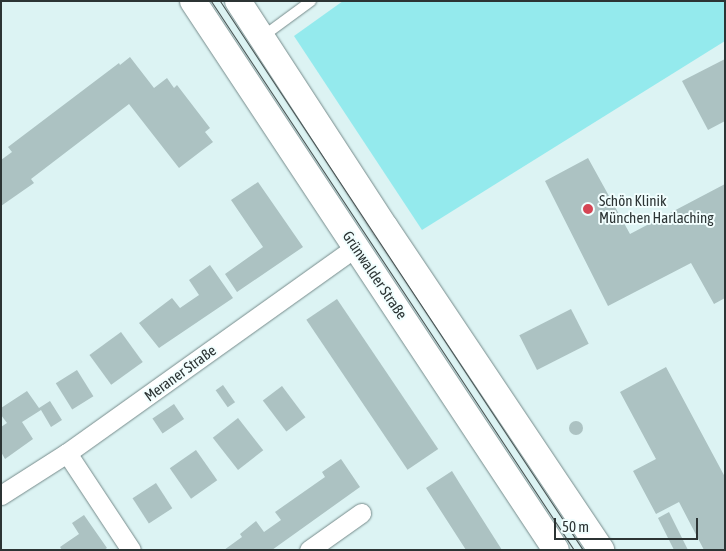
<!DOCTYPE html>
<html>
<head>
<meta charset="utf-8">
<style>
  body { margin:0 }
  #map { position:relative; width:726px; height:551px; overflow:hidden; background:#dcf3f3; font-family:"Asap Condensed",sans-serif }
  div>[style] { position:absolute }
  .green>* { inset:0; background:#94eaed }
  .building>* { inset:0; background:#acc2c2; transform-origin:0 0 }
  .round { border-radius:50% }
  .roads { filter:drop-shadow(0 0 1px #768b8b) drop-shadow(0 0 1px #768b8b) }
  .service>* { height:10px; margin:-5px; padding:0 5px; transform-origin:5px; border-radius:5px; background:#fff }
  .minor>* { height:19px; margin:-9.5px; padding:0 9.5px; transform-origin:9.5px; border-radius:9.5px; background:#fff }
  .secondary>* { height:26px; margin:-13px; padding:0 13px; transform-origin:13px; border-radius:13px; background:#fff }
  .tram>* { height:1px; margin:-0.5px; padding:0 0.5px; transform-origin:0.5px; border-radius:0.5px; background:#485252 }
  .dots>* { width:14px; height:14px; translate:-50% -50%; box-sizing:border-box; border:2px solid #f1fefe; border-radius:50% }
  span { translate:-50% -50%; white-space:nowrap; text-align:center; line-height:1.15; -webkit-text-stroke:4px #f1fefe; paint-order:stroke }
  .poi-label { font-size:15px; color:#2c3434 }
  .left { translate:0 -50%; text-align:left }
  .street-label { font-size:15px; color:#2c3434 }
  .frame { position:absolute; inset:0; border:2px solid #2c3434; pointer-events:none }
  .scale { position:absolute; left:554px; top:518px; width:144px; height:22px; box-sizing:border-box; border:2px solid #2c3434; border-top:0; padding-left:6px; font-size:15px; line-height:18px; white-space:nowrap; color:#2c3434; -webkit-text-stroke:4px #f1fefe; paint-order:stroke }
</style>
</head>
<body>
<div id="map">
  <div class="green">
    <div style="clip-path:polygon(343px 1px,725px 1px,725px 41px,422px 230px,294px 36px)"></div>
  </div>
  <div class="building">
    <div style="clip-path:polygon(130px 57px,154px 88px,167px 78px,174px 88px,177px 85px,210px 128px,205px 132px,213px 142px,179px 168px,129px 104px,31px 179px,34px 183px,1px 206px,1px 160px,12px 152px,8px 147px,119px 63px,120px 65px)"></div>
    <div style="clip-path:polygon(725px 59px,725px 121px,708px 130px,682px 81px)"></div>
    <div style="clip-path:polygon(588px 158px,630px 234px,725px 184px,725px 298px,714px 304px,691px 263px,608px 306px,545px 181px)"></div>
    <div style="clip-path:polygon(258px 182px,303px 247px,237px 292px,225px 274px,263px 247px,231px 200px)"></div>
    <div style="clip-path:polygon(210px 265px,233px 298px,159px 348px,139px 323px,172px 298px,180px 308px,199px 295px,189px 280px)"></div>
    <div style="left:337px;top:299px;width:181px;height:37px;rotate:56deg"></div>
    <div style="left:571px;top:309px;width:39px;height:58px;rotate:63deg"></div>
    <div style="left:121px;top:332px;width:37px;height:39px;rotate:54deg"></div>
    <div style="clip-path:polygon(666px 367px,725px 477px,725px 550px,704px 550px,679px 502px,656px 514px,633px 471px,656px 459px,620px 392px)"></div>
    <div style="left:77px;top:370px;width:31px;height:25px;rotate:58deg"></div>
    <div style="left:223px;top:385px;width:21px;height:9px;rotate:55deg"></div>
    <div style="left:282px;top:386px;width:39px;height:24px;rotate:53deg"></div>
    <div style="clip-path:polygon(27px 391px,39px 408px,50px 401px,62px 420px,51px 427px,41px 410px,22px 422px,33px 439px,5px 459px,1px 452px,1px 427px,7px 423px,1px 415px,1px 408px)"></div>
    <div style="left:174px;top:404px;width:18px;height:26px;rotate:56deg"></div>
    <div style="left:238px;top:418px;width:41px;height:32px;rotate:52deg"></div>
    <div class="round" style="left:569px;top:421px;width:14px;height:14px"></div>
    <div style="left:196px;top:450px;width:37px;height:32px;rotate:55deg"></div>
    <div style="clip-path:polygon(341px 459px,360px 487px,272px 550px,224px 550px,242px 537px,240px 534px,256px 521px,264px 532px,281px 520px,275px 512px,325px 477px,322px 472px)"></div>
    <div style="clip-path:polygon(452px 471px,460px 484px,502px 550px,466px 550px,426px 488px)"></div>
    <div style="left:156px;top:483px;width:30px;height:28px;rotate:57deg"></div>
    <div style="clip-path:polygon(669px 512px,688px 550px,674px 550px,658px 518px)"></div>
    <div style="clip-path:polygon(84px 515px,107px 548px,104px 550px,62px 550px,60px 547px,79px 534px,72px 523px)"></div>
  </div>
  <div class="roads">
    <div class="service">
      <div style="left:262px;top:37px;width:61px;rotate:-36.3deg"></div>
    </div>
    <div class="minor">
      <div style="left:67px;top:453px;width:116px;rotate:56.6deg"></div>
      <div style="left:1px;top:495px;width:78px;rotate:-32.5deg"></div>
      <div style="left:67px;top:453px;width:355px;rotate:-35.5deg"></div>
      <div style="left:309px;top:550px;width:64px;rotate:-35.4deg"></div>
    </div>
    <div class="secondary">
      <div style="left:193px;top:1px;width:658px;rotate:56.53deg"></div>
      <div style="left:238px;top:1px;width:270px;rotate:57deg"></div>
      <div style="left:385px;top:227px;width:389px;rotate:56.2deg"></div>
    </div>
  </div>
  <div class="tram">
    <div style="left:211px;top:1px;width:658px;rotate:56.53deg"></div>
    <div style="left:220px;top:1px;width:658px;rotate:56.53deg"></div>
  </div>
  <div class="dots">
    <div style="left:588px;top:209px;background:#d54554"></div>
  </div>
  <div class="poi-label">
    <span class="left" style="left:599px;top:209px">Schön Klinik<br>München Harlaching</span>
  </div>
  <div class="street-label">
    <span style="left:375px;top:275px;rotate:56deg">Grünwalder Straße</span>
    <span style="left:180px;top:373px;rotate:-36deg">Meraner Straße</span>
  </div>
  <div class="frame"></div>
  <div class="scale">50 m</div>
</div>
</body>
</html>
